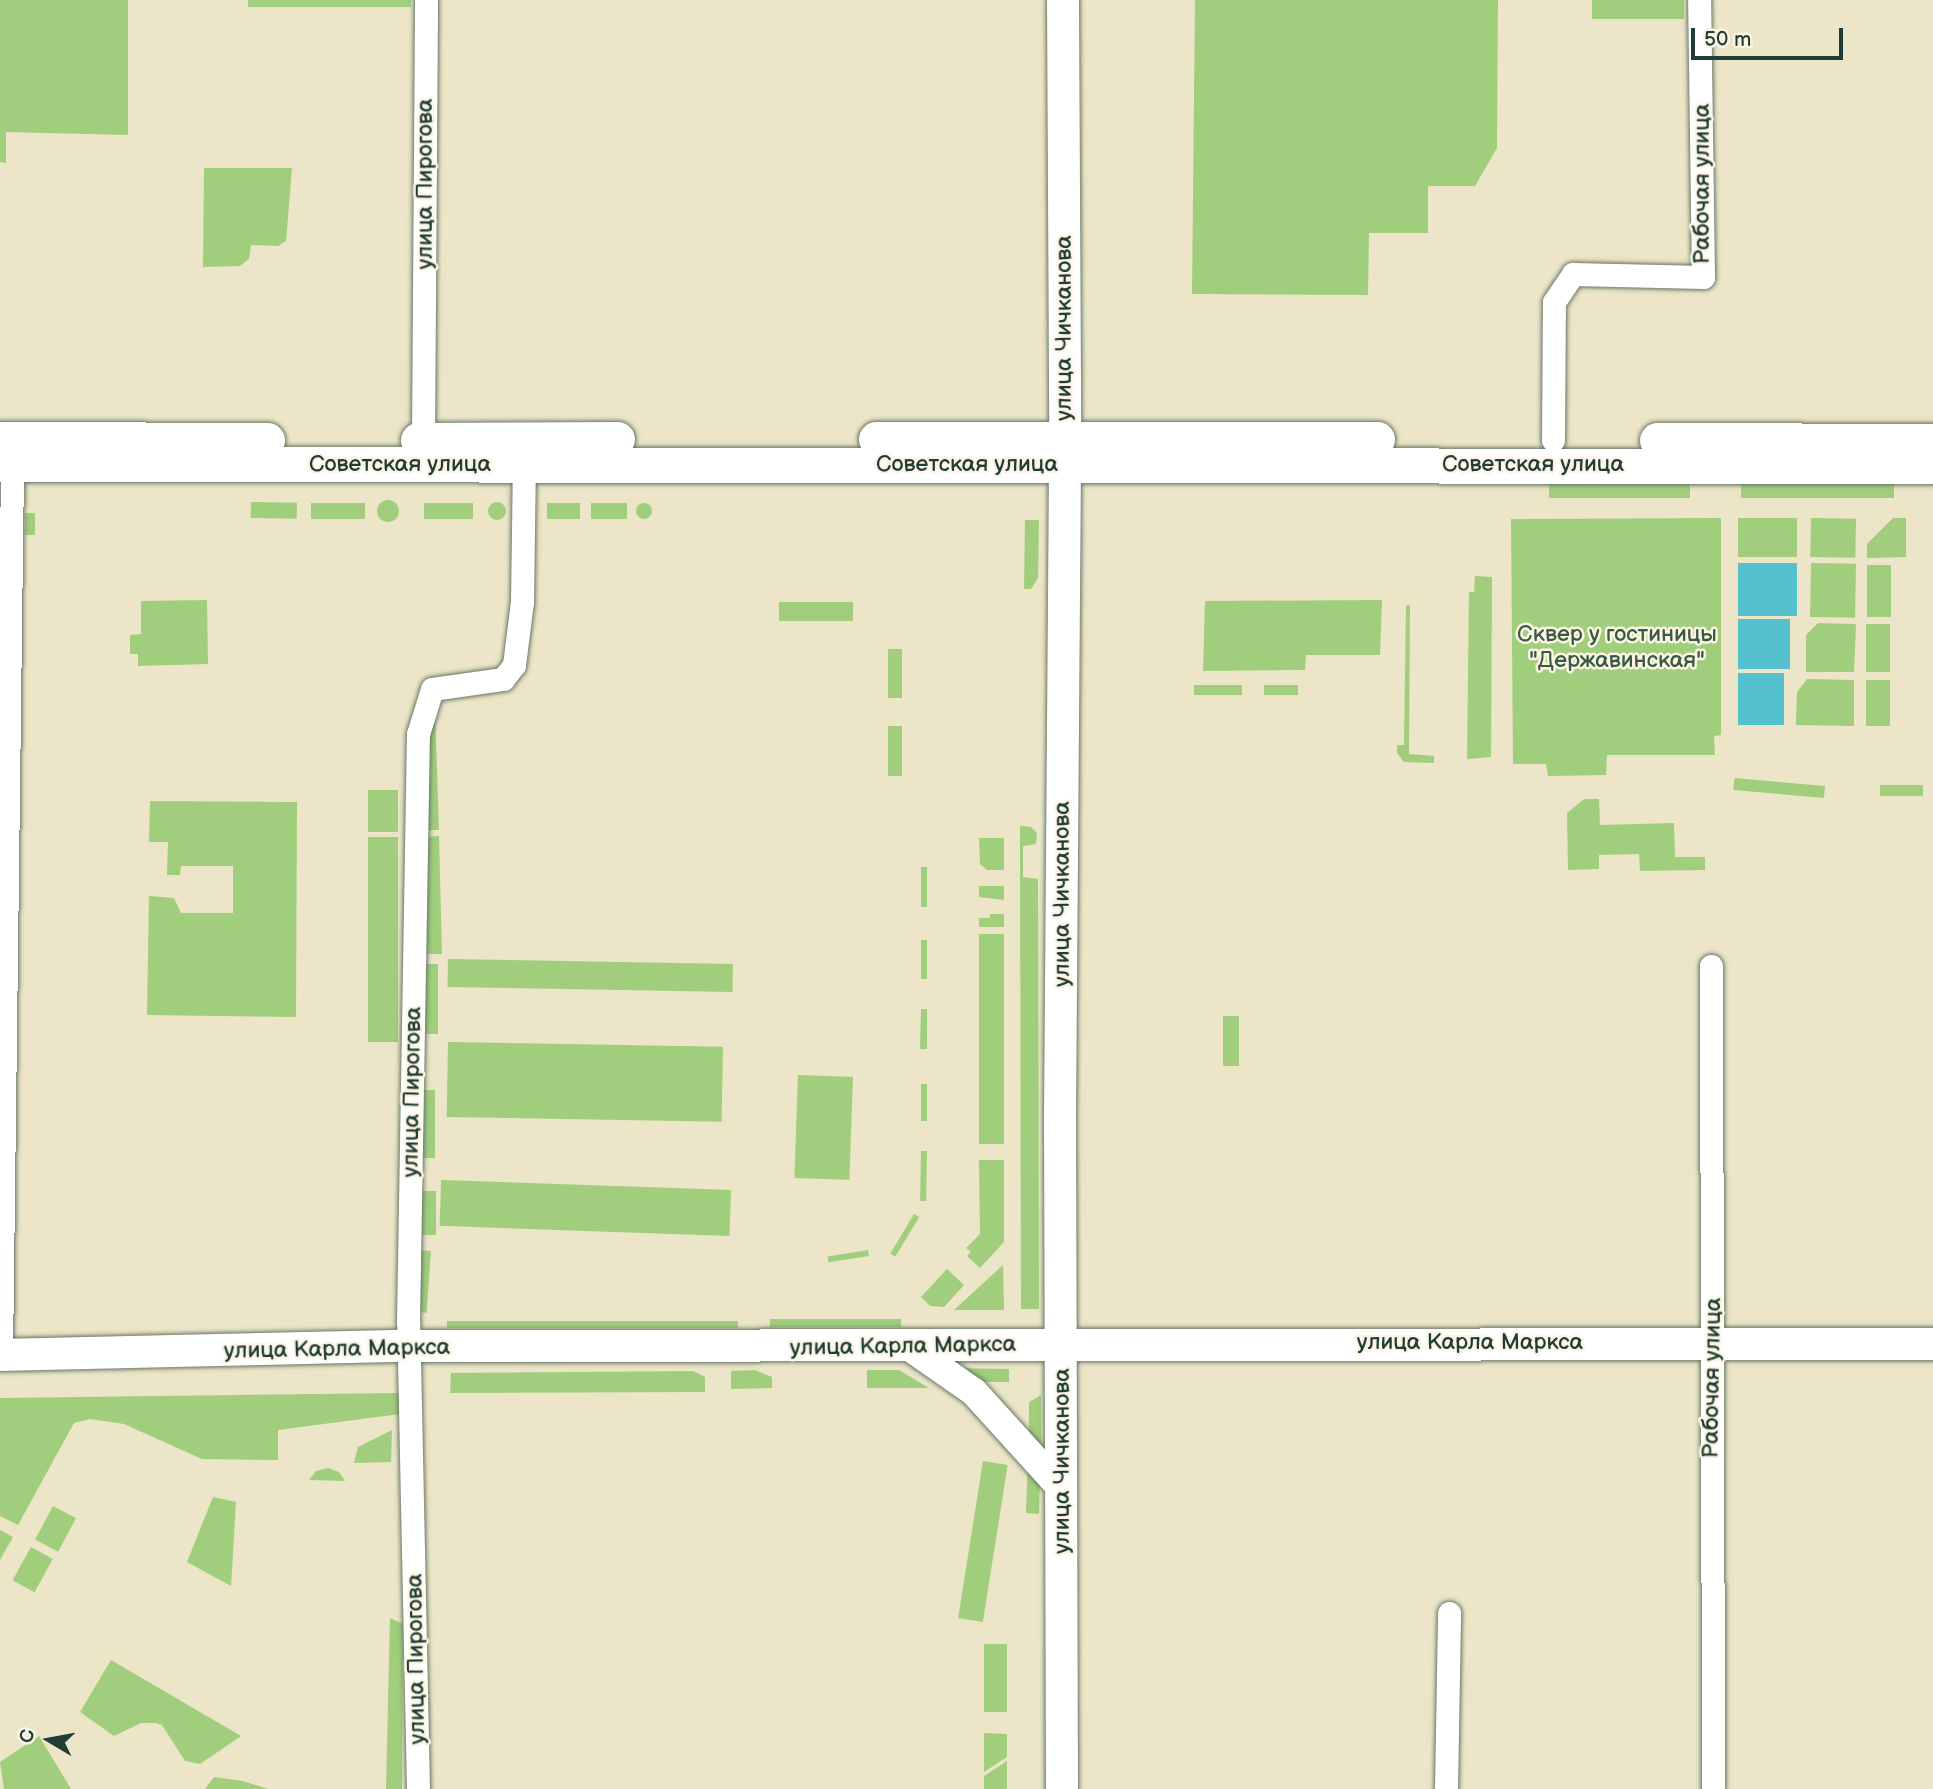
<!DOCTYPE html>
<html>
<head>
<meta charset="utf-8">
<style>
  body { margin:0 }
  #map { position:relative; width:1933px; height:1789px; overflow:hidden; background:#ece5c7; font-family:"Balsamiq Sans",sans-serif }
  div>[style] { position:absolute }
  .green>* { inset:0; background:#a0ce7c; transform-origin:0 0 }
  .round { border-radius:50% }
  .water>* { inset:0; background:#54c1cd; transform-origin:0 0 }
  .roads { filter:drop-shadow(0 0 2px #677867) drop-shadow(0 0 2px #677867) }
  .minor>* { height:23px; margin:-11.5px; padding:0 11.5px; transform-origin:11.5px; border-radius:11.5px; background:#fff }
  .tertiary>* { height:28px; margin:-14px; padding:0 14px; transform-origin:14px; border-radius:14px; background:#fff }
  .secondary>* { height:32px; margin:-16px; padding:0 16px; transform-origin:16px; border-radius:16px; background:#fff }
  .primary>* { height:35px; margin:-17.5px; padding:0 17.5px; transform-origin:17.5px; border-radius:17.5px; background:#fff }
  span { translate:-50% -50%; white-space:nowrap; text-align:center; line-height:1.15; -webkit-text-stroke:5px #fcf5e5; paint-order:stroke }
  .street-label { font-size:23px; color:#1f3d34 }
  .park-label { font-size:23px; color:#395a42 }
  .north { position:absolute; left:14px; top:1705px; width:70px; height:70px; -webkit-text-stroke:5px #fcf5e5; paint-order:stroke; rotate:280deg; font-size:19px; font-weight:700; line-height:28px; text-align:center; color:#1f3d34 }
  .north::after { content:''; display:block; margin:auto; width:24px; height:32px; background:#1f3d34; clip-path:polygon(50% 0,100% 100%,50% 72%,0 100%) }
  .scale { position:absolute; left:1691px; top:28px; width:152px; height:32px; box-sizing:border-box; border:4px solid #1f3d34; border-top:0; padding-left:9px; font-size:21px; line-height:24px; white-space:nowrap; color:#1f3d34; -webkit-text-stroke:5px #fcf5e5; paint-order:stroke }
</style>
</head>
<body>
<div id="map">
  <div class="green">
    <div style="clip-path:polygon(0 0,128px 0,128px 135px,6px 132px,6px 163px,0 162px)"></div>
    <div style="left:248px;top:0;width:163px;height:7px"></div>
    <div style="clip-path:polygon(1195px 0,1498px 0,1497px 148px,1475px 186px,1428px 186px,1428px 233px,1369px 233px,1368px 295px,1192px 294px)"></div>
    <div style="left:1592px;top:0;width:92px;height:19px"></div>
    <div style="clip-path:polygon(204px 168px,292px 168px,286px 241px,278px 246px,251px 245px,249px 259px,240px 266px,203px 267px)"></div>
    <div style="left:1549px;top:483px;width:141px;height:15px"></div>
    <div style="left:1741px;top:483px;width:153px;height:15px"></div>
    <div class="round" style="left:377px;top:500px;width:22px;height:22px"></div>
    <div style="left:251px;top:502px;width:46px;height:16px;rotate:1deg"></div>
    <div class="round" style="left:488px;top:502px;width:18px;height:18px"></div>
    <div style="left:311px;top:503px;width:54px;height:16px"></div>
    <div style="left:424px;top:503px;width:49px;height:16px"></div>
    <div style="left:547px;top:503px;width:33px;height:16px"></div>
    <div style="left:591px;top:503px;width:36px;height:16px"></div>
    <div class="round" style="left:636px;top:503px;width:16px;height:16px"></div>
    <div style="left:25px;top:513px;width:10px;height:22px"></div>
    <div style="clip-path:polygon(1721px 518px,1721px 735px,1714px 736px,1715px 755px,1607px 755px,1606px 775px,1548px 776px,1546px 764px,1513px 764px,1511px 519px)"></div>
    <div style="left:1738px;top:518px;width:59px;height:39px"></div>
    <div style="left:1811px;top:518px;width:45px;height:39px;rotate:1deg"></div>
    <div style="clip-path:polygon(1893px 518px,1906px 518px,1906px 557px,1867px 558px,1867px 544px)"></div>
    <div style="clip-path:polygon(1025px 520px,1039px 520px,1038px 578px,1031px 589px,1024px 589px)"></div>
    <div style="left:1811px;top:563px;width:45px;height:54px;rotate:1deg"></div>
    <div style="left:1867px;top:565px;width:24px;height:52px"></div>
    <div style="clip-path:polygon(1475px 576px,1492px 577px,1491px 757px,1467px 759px,1469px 592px,1474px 592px)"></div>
    <div style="clip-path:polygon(207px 600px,208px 664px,138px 666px,138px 654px,130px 654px,130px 635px,141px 634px,141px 601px)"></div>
    <div style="clip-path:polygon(1382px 600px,1380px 655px,1306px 655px,1305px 670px,1203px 671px,1205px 601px)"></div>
    <div style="left:779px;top:602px;width:74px;height:19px"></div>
    <div style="clip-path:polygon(1410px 605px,1409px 754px,1434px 756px,1434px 763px,1404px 762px,1397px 753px,1397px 745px,1404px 745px,1406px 606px)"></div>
    <div style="clip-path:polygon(1818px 623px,1856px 624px,1854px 672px,1806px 672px,1806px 635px)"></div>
    <div style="left:1866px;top:624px;width:24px;height:48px"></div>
    <div style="left:888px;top:649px;width:14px;height:49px"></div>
    <div style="clip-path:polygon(1807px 679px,1854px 680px,1854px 726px,1796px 725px,1797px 692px)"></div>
    <div style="left:1866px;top:680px;width:24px;height:46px"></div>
    <div style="left:1242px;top:685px;width:10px;height:48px;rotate:90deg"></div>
    <div style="left:1264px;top:685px;width:34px;height:10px"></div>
    <div style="clip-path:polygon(435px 708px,439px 830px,426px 830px,428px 735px)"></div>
    <div style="left:888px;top:726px;width:14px;height:50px"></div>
    <div style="left:1880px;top:785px;width:43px;height:11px"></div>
    <div style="left:1825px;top:786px;width:12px;height:91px;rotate:95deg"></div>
    <div style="left:368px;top:790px;width:30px;height:42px"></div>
    <div style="clip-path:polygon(1584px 799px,1599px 799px,1600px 825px,1674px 823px,1675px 857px,1705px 857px,1705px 870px,1640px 871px,1639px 854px,1599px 855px,1599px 869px,1568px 870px,1567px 813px)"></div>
    <div style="clip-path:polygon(150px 801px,297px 802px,296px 1017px,147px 1015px,149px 896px,174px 898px,181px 913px,233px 913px,233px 866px,181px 866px,180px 875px,167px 875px,168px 842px,149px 842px)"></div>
    <div style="clip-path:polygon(1020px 826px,1031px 827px,1037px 833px,1036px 844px,1023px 846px,1023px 877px,1038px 879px,1039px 1309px,1021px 1309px)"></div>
    <div style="clip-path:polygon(439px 836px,442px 954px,424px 954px,426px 837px)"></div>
    <div style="left:368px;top:837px;width:30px;height:205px"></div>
    <div style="clip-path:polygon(1004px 838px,1004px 870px,987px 870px,980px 864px,979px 838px)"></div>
    <div style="left:921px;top:867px;width:6px;height:40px"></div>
    <div style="clip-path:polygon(979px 886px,1004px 886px,1004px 900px,979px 897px)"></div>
    <div style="clip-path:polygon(990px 914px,1004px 914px,1004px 927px,979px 927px,979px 918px,990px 918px)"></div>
    <div style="left:979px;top:934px;width:25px;height:210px"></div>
    <div style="left:921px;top:940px;width:6px;height:39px"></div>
    <div style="left:448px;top:959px;width:285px;height:28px;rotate:1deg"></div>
    <div style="left:425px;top:964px;width:13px;height:70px"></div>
    <div style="clip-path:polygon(921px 1009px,927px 1009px,927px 1049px,920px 1049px)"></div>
    <div style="left:1239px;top:1016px;width:50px;height:16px;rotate:90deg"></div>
    <div style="left:448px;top:1042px;width:275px;height:75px;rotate:1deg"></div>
    <div style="left:798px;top:1075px;width:55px;height:103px;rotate:2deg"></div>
    <div style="left:921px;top:1084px;width:6px;height:37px"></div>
    <div style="left:422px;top:1090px;width:13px;height:68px"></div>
    <div style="left:927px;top:1151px;width:50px;height:6px;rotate:91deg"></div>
    <div style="clip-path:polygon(979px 1160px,1004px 1160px,1004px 1242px,980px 1268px,967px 1256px,971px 1252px,966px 1248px,980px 1234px)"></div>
    <div style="left:731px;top:1190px;width:46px;height:290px;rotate:92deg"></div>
    <div style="left:421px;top:1191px;width:15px;height:44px"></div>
    <div style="left:914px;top:1214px;width:6px;height:46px;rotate:31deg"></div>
    <div style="left:418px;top:1250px;width:13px;height:62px;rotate:4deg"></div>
    <div style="left:868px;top:1250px;width:6px;height:41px;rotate:81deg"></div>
    <div style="clip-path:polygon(1003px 1265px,1004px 1310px,954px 1310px)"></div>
    <div style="clip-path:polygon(947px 1269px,964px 1285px,944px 1307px,930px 1306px,921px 1297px)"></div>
    <div style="left:901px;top:1319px;width:8px;height:131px;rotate:90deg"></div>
    <div style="left:447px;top:1321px;width:291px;height:7px"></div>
    <div style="clip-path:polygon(946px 1368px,1009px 1369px,1009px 1382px,962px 1382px)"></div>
    <div style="clip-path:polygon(755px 1370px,772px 1377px,772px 1388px,731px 1389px,731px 1371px)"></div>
    <div style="clip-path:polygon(867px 1370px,899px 1370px,929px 1388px,867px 1388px)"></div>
    <div style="clip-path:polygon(693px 1371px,705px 1377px,705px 1392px,450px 1393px,451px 1373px)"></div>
    <div style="clip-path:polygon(400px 1393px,400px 1414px,278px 1430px,278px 1460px,202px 1459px,124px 1424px,90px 1419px,74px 1423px,18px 1525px,0 1516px,0 1398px)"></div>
    <div style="clip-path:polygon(1041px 1395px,1041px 1447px,1029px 1437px,1029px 1402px)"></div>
    <div style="clip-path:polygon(392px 1430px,391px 1462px,354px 1463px,358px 1447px)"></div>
    <div style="clip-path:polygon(1028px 1460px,1040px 1479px,1039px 1514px,1026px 1513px)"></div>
    <div style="left:983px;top:1461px;width:25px;height:159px;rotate:9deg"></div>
    <div style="clip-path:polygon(328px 1468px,339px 1472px,345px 1481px,309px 1480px,316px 1471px)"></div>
    <div style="clip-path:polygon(213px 1497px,236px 1502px,231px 1586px,187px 1562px)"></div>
    <div style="left:53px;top:1506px;width:26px;height:38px;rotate:28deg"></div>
    <div style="clip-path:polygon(0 1530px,13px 1537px,0 1560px)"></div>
    <div style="left:31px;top:1547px;width:25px;height:38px;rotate:29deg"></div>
    <div style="clip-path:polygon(390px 1618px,403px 1624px,402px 1789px,386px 1789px)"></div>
    <div style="left:984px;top:1644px;width:23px;height:68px"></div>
    <div style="clip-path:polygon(111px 1660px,241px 1736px,200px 1764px,185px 1761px,162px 1725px,156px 1723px,141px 1723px,114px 1736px,80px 1712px)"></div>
    <div style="clip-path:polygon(984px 1733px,1007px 1734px,1007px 1757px,984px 1772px)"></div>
    <div style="clip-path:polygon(39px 1736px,71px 1789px,4px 1789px,0 1762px)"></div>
    <div style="clip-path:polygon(1007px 1761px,1007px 1789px,984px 1789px,984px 1776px)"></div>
    <div style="clip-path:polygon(214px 1777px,243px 1781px,268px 1789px,205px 1789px)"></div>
  </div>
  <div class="water">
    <div style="left:1738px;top:563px;width:59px;height:53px"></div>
    <div style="left:1738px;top:619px;width:52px;height:50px"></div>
    <div style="left:1738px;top:673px;width:46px;height:52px"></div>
  </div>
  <div class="roads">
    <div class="minor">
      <div style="left:423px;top:440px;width:440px;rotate:-89.6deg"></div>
      <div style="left:1553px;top:440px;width:138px;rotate:-89.6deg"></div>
      <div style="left:1554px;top:302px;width:34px;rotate:-56deg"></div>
      <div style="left:1573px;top:274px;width:130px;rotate:1.3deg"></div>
      <div style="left:1703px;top:277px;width:277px;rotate:-90.8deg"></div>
      <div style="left:1711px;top:966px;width:823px;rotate:89.86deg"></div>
      <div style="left:1px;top:1355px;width:891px;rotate:-89.29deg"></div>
      <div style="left:418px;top:1789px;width:467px;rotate:-91.2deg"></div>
      <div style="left:408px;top:1322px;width:588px;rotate:-89.03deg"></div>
      <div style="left:418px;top:734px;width:47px;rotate:-72.7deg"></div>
      <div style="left:432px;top:689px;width:72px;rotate:-8deg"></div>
      <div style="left:503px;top:679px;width:18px;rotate:-52deg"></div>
      <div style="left:514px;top:665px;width:64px;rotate:-82.8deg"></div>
      <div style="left:522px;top:602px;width:137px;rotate:-89.2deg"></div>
      <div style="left:1446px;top:1789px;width:176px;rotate:-89deg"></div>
    </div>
    <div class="tertiary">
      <div style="left:908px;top:1346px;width:80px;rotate:34.9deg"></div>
      <div style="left:974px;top:1392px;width:131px;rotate:47.8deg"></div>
    </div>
    <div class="secondary">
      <div style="left:1063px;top:0;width:439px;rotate:89.7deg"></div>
      <div style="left:0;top:1355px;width:409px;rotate:-1.3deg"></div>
      <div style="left:409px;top:1346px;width:1524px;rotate:-0.08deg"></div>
      <div style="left:1062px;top:1789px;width:672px;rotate:-90.17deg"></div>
      <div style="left:1060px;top:1117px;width:653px;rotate:-89.56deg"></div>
    </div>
    <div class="primary">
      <div style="left:0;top:439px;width:267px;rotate:0.2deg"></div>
      <div style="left:876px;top:439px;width:501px"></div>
      <div style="left:418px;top:440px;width:199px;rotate:-0.3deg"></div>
      <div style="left:1657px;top:440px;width:276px;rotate:0.2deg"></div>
      <div style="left:0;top:464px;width:1933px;rotate:0.06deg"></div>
    </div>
  </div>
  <div class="street-label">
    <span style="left:425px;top:184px;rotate:-90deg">улица Пирогова</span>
    <span style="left:1702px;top:184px;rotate:-90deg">Рабочая улица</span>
    <span style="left:1064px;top:328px;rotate:-90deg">улица Чичканова</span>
    <span style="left:400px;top:464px">Советская улица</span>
    <span style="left:967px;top:464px">Советская улица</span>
    <span style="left:1533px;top:464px">Советская улица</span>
    <span style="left:1062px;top:894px;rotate:-90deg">улица Чичканова</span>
    <span style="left:412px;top:1092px;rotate:-89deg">улица Пирогова</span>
    <span style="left:1470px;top:1342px">улица Карла Маркса</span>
    <span style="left:903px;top:1346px;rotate:-1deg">улица Карла Маркса</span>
    <span style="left:337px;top:1349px;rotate:-1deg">улица Карла Маркса</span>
    <span style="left:1712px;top:1378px;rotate:-89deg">Рабочая улица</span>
    <span style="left:1062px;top:1461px;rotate:-90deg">улица Чичканова</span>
    <span style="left:416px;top:1659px;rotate:-91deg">улица Пирогова</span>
  </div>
  <div class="park-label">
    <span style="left:1617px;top:647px">Сквер у гостиницы<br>"Державинская"</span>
  </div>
  <div class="north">С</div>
  <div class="scale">50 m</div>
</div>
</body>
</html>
